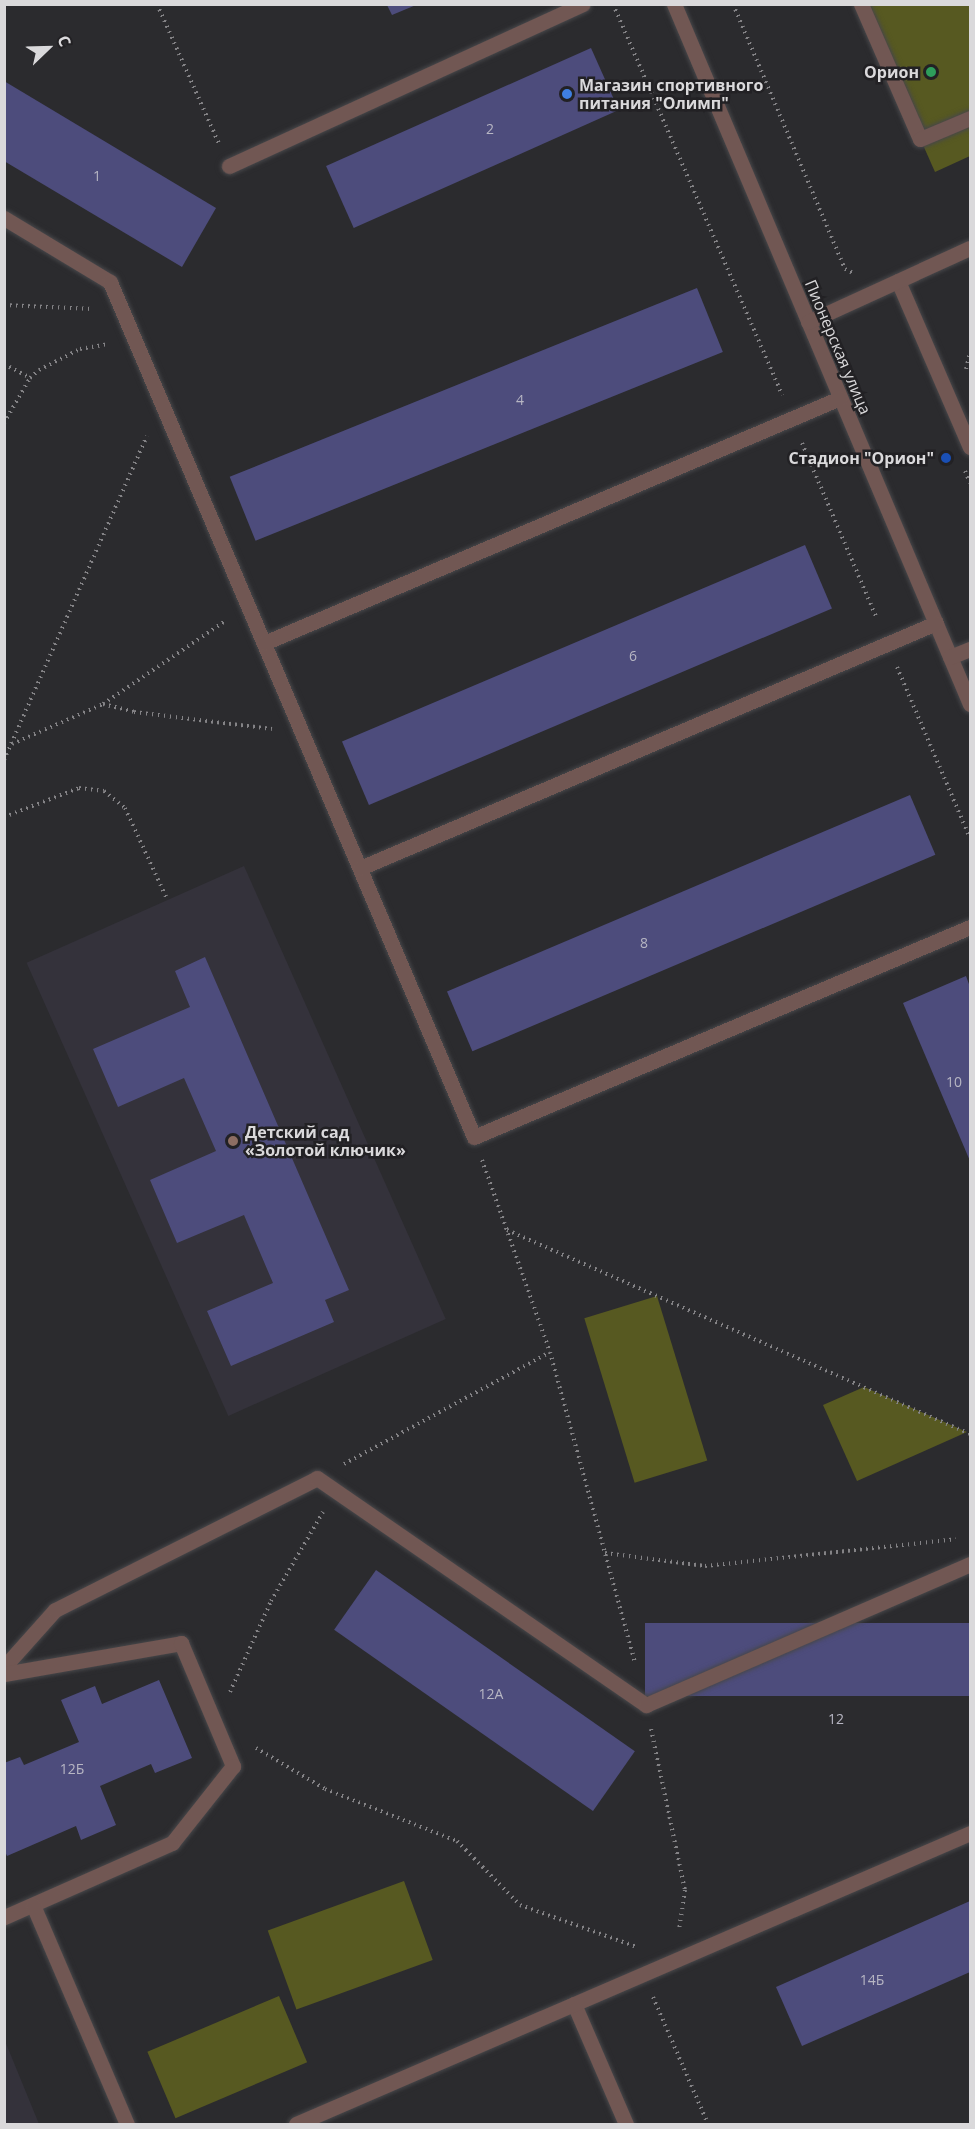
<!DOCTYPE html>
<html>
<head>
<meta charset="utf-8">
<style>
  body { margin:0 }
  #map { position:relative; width:975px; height:2129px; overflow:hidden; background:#2b2b2e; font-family:"Open Sans",sans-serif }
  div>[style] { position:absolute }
  .built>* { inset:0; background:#34323b; transform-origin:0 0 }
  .green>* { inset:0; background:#575921; transform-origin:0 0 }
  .building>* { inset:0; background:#4d4c7c; transform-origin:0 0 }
  .path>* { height:4px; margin-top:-2px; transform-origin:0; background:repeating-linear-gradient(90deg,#848386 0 1.5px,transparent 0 6px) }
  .roads { filter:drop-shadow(0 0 2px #47474a) drop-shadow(0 0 2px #47474a) }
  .minor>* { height:15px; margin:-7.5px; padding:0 7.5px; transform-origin:7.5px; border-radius:7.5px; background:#715753 }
  .dots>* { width:16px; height:16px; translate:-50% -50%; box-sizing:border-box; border:3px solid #222124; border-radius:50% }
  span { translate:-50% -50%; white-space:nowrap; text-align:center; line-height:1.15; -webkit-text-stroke:5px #222124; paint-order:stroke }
  .number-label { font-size:14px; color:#b7b6c3 }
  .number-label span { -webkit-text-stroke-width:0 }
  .poi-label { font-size:16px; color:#dad9db; font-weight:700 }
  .right { translate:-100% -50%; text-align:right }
  .left { translate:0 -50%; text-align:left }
  .street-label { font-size:16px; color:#dad9db }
  .frame { position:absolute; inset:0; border:6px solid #dad9db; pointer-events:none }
  .north { position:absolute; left:18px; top:18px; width:60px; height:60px; -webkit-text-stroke:4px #222124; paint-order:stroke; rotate:67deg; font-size:16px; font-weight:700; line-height:24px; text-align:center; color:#dad9db }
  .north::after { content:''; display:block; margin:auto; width:21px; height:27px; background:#dad9db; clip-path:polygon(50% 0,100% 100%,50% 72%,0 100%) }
</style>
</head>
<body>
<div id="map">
  <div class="built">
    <div style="left:244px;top:866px;width:496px;height:238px;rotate:66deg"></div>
    <div style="clip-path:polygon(4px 2041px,5px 2041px,39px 2124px,5px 2124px)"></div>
  </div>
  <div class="green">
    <div style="clip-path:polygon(861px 5px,970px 5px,970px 156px,935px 172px)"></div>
    <div style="left:657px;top:1296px;width:172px;height:76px;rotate:73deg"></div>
    <div style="clip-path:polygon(864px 1387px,967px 1432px,857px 1481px,823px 1405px)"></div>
    <div style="left:404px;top:1881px;width:84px;height:145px;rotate:70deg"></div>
    <div style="left:279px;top:1996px;width:72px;height:143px;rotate:67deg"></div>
  </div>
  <div class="building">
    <div style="clip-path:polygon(387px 5px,416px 5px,392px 15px)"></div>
    <div style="left:591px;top:48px;width:68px;height:290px;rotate:66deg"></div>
    <div style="clip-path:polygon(4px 81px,216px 208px,182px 267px,4px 161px)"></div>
    <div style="left:697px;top:288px;width:69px;height:504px;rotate:68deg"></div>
    <div style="left:805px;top:545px;width:69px;height:503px;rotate:67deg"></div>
    <div style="left:910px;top:795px;width:65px;height:503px;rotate:67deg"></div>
    <div style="clip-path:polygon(205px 957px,349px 1290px,325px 1300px,334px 1322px,231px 1366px,207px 1311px,273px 1283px,244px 1215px,177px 1243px,150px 1180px,216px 1151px,184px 1078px,118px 1107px,93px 1049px,190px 1007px,175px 971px)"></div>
    <div style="clip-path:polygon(966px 976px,970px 987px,970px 1161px,903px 1003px)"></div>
    <div style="left:376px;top:1570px;width:316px;height:73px;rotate:35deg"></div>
    <div style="left:970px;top:1623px;width:73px;height:325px;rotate:90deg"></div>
    <div style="clip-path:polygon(159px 1680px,192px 1758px,155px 1773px,151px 1764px,100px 1786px,116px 1825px,81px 1840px,76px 1826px,7px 1856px,4px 1849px,4px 1763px,20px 1757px,24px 1765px,79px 1742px,61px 1700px,95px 1686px,102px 1704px)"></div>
    <div style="clip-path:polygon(970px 1901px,970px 1972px,802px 2046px,776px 1987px)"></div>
  </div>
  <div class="path">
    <div style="left:157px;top:4px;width:153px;rotate:66.1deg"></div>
    <div style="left:613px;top:4px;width:426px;rotate:66.6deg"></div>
    <div style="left:733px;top:4px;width:288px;rotate:67.1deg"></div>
    <div style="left:845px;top:269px;width:9px;rotate:27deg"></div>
    <div style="left:4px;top:305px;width:88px;rotate:2.6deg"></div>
    <div style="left:4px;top:364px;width:30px;rotate:28deg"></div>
    <div style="left:966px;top:369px;width:16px;rotate:-76deg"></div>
    <div style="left:4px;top:423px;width:52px;rotate:-60deg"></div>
    <div style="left:30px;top:378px;width:12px;rotate:-42deg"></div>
    <div style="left:39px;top:370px;width:46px;rotate:-27.1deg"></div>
    <div style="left:80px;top:349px;width:28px;rotate:-10deg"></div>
    <div style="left:802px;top:443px;width:191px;rotate:66.9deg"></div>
    <div style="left:965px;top:471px;width:13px;rotate:67deg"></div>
    <div style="left:897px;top:667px;width:186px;rotate:66.9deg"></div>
    <div style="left:103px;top:704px;width:32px;rotate:14deg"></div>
    <div style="left:134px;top:712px;width:139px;rotate:7deg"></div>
    <div style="left:12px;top:744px;width:99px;rotate:-23.7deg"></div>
    <div style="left:103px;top:704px;width:148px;rotate:-34.2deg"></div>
    <div style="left:4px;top:760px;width:354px;rotate:-66.2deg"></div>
    <div style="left:4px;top:817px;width:80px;rotate:-21.1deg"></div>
    <div style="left:79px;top:788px;width:25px;rotate:7deg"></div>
    <div style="left:104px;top:791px;width:27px;rotate:39deg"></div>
    <div style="left:125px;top:808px;width:100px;rotate:65.2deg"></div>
    <div style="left:482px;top:1160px;width:204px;rotate:70.5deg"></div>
    <div style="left:550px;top:1352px;width:322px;rotate:74.7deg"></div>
    <div style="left:507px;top:1230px;width:506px;rotate:23.78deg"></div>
    <div style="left:344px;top:1464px;width:234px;rotate:-28.5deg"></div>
    <div style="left:605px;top:1553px;width:101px;rotate:7.4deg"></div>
    <div style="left:705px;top:1566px;width:252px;rotate:-6.1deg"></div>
    <div style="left:230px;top:1692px;width:100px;rotate:-65.7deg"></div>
    <div style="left:271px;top:1601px;width:103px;rotate:-59.7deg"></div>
    <div style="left:651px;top:1729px;width:165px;rotate:78.1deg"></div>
    <div style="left:685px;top:1890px;width:40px;rotate:98.5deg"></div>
    <div style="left:256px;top:1748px;width:80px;rotate:30.7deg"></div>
    <div style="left:325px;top:1789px;width:142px;rotate:21.5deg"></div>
    <div style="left:457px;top:1841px;width:90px;rotate:45.5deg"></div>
    <div style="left:520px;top:1905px;width:124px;rotate:19.7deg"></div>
    <div style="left:653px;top:1997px;width:138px;rotate:66.6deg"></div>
  </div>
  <div class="roads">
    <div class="minor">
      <div style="left:674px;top:4px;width:760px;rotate:67.08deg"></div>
      <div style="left:861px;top:4px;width:147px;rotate:66.4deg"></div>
      <div style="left:920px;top:139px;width:54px;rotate:-22.8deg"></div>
      <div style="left:229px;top:166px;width:389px;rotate:-24.6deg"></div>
      <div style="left:4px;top:218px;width:124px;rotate:31.1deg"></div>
      <div style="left:110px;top:282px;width:929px;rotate:66.94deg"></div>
      <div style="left:474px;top:1137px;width:539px;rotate:-22.95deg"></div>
      <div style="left:898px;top:281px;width:181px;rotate:66.6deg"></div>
      <div style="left:808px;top:322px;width:178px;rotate:-24.6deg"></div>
      <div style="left:264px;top:643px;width:626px;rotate:-23.04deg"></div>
      <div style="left:950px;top:657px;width:22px;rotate:-22deg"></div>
      <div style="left:360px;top:868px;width:626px;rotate:-23.04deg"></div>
      <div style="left:4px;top:1667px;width:76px;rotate:-48.2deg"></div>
      <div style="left:55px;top:1610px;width:293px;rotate:-26.7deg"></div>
      <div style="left:317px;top:1478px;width:400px;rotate:34.6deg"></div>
      <div style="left:646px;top:1705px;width:353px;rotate:-23.5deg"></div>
      <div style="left:4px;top:1674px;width:180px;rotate:-9.9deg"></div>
      <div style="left:181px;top:1643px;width:134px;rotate:67.1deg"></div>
      <div style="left:233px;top:1766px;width:98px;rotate:128.4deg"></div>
      <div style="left:172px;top:1843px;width:184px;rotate:156.2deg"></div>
      <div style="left:33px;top:1905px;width:238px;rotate:66.8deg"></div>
      <div style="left:574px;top:2004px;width:131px;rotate:66.6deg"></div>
      <div style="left:296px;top:2124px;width:734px;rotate:-23.35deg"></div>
    </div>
  </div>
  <div class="dots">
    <div style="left:931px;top:72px;background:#2e9e5b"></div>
    <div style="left:567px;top:94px;background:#3f7fe0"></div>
    <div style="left:946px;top:458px;background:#1a4fb4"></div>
    <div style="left:233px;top:1141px;background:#8d6e63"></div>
  </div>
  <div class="number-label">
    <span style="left:490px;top:129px">2</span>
    <span style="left:97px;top:176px">1</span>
    <span style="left:520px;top:400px">4</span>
    <span style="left:633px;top:656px">6</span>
    <span style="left:644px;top:943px">8</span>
    <span style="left:954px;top:1082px">10</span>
    <span style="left:491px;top:1694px">12А</span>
    <span style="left:836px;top:1719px">12</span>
    <span style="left:72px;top:1769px">12Б</span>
    <span style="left:872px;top:1980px">14Б</span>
  </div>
  <div class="poi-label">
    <span class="right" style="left:919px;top:72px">Орион</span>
    <span class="left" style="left:579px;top:94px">Магазин спортивного<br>питания "Олимп"</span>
    <span class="right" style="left:934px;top:458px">Стадион "Орион"</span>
    <span class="left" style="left:245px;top:1141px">Детский сад<br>«Золотой ключик»</span>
  </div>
  <div class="street-label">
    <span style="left:838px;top:347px;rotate:67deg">Пионерская улица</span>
  </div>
  <div class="frame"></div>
  <div class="north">С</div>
</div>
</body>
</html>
